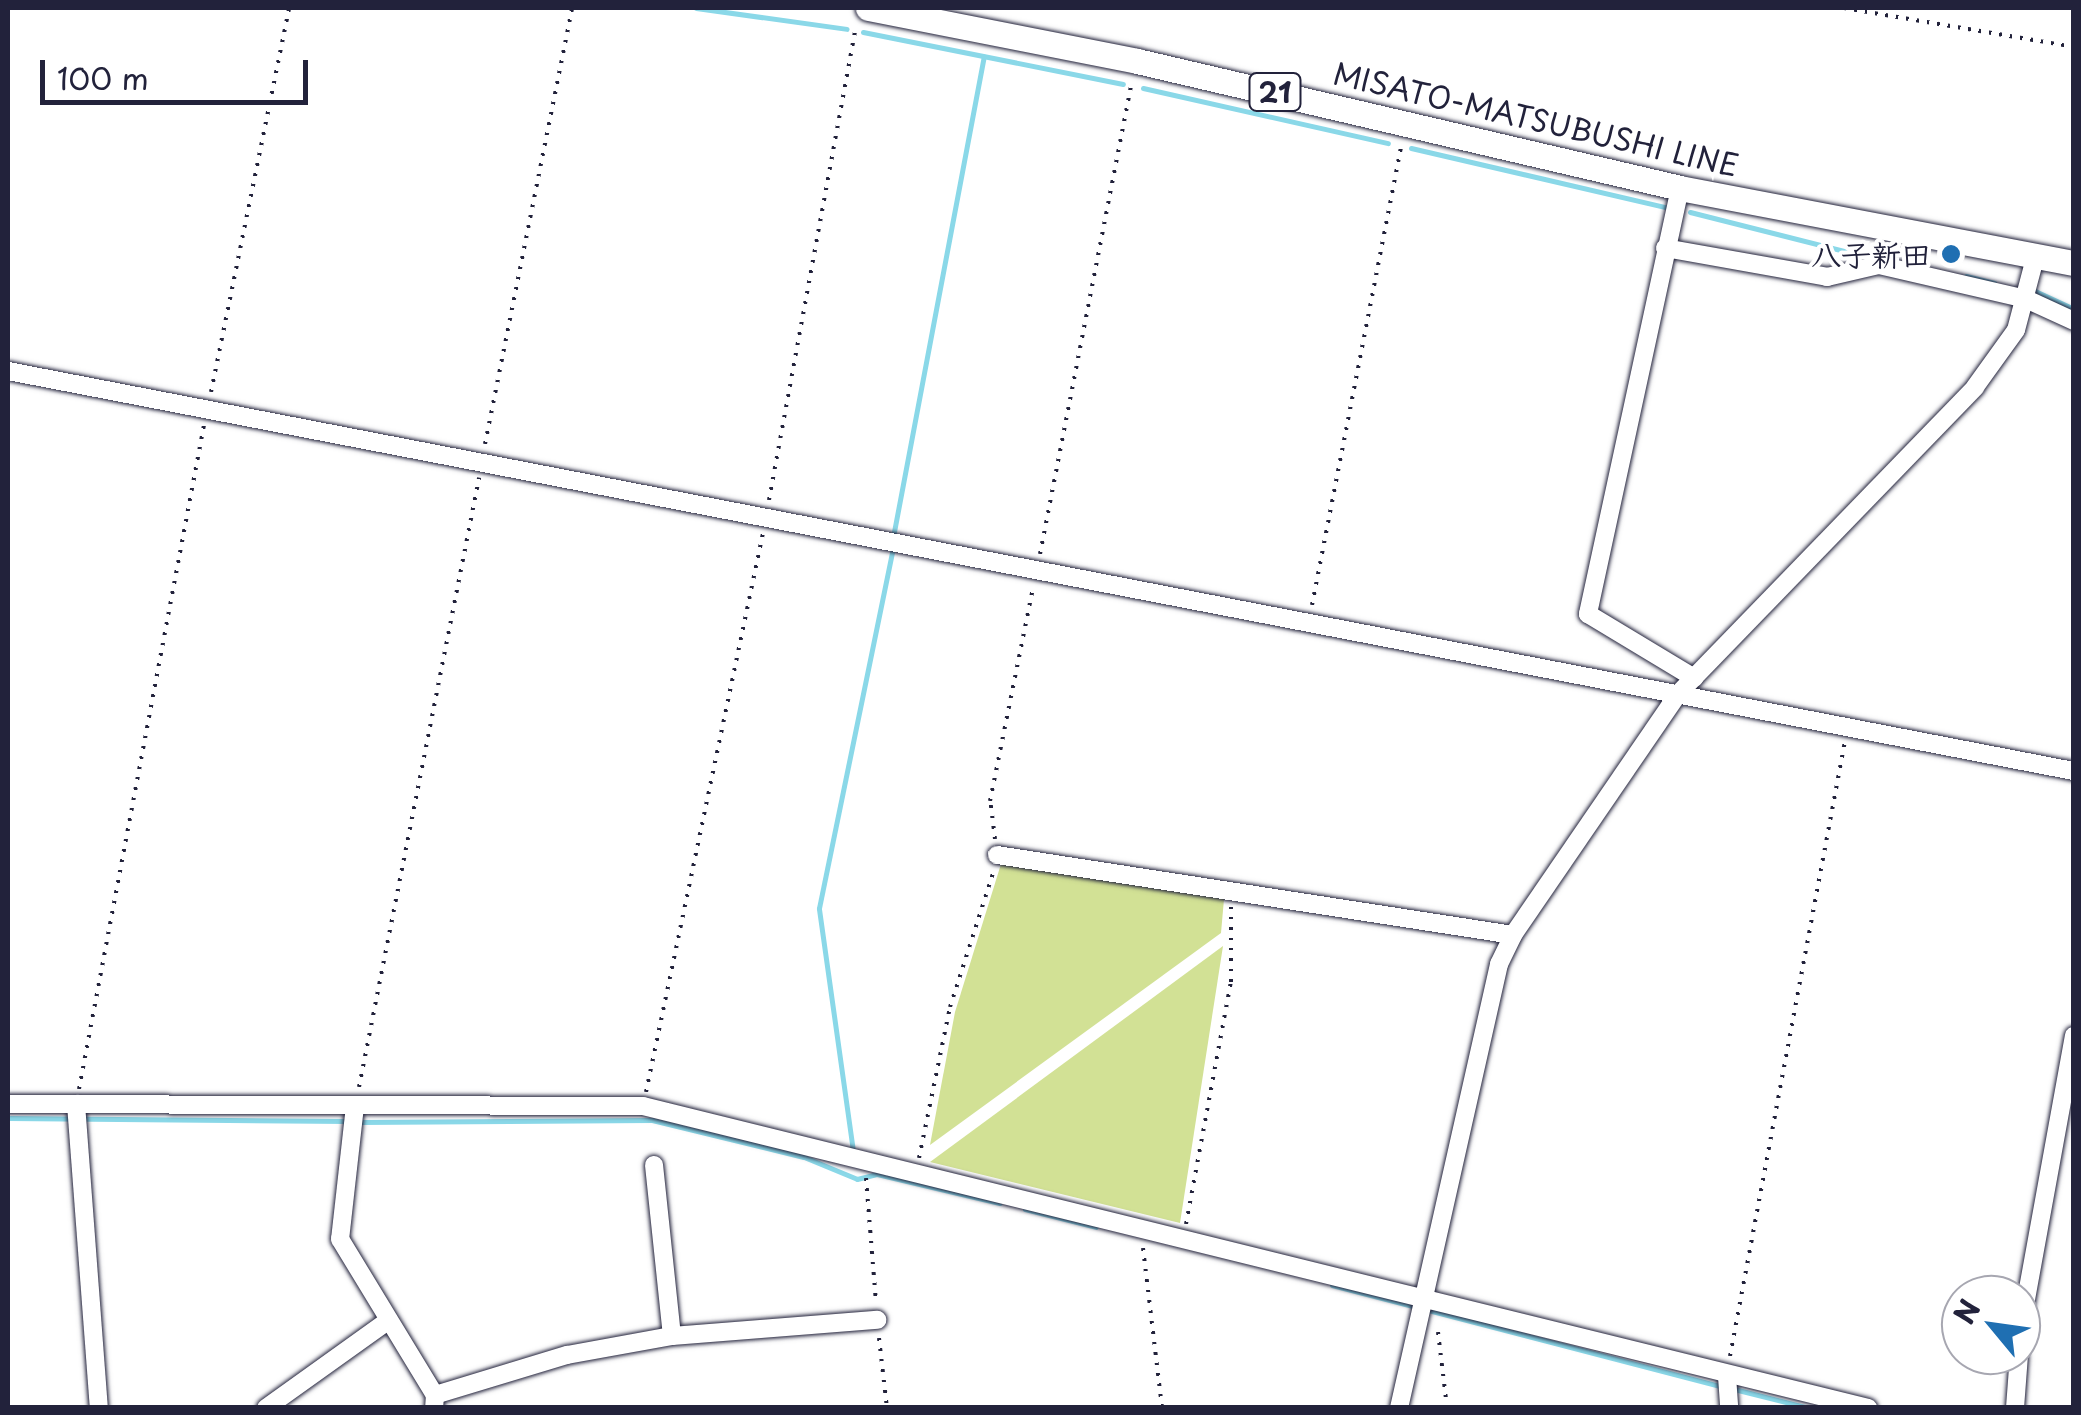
<!DOCTYPE html>
<html>
<head>
<meta charset="utf-8">
<style>
  body { margin:0 }
  #map { position:relative; width:2081px; height:1415px; overflow:hidden; background:#fff; font-family:"Playpen Sans","Klee One",sans-serif }
  div>[style] { position:absolute }
  .green>* { inset:0; background:#d2e195 }
  .stream>* { height:5px; margin:-2.5px; padding:0 2.5px; transform-origin:2.5px; border-radius:2.5px; background:#8ad8e8 }
  .path>* { height:4px; margin-top:-2px; transform-origin:0; background:repeating-linear-gradient(90deg,#22223b 0 2.5px,transparent 0 10.5px) }
  .roads { filter:drop-shadow(0 0 2px #22223b) drop-shadow(0 0 2px #22223b) }
  .street>* { height:18px; margin:-9px; padding:0 9px; transform-origin:9px; border-radius:9px; background:#fff }
  .primary>* { height:25px; margin:-12.5px; padding:0 12.5px; transform-origin:12.5px; border-radius:12.5px; background:#fff }
  .dots>* { width:28px; height:28px; translate:-50% -50%; box-sizing:border-box; border:5px solid #fff; border-radius:50% }
  span { translate:-50% -50%; white-space:nowrap; text-align:center; line-height:1.15; -webkit-text-stroke:8px #fff; paint-order:stroke }
  .shield-label span { padding:2px 8px; background:#fff; border:2px solid; border-radius:8px; -webkit-text-stroke-width:0 }
  .shield-label { font-size:28px; color:#22223b; font-weight:700 }
  .street-label { font-size:30px; color:#22223b }
  .poi-label { font-size:30px; color:#22223b; font-weight:700 }
  .right { translate:-100% -50%; text-align:right }
  .frame { position:absolute; inset:0; border:10px solid #22223b; pointer-events:none }
  .north { position:absolute; left:1941px; top:1275px; width:100px; height:100px; box-sizing:border-box; background:#fff; border:2px solid #a7a7b1; border-radius:50%; rotate:299deg; font-size:28px; font-weight:700; line-height:40px; text-align:center; color:#22223b }
  .north::after { content:''; display:block; margin:auto; width:35px; height:45px; background:#1f6fb2; clip-path:polygon(50% 0,100% 100%,50% 72%,0 100%) }
  .scale { position:absolute; left:40px; top:60px; width:268px; height:45px; box-sizing:border-box; border:5px solid #22223b; border-top:0; padding-left:12px; font-size:30px; line-height:35px; white-space:nowrap; color:#22223b; -webkit-text-stroke:8px #fff; paint-order:stroke }
</style>
</head>
<body>
<div id="map">
  <div class="green">
    <div style="clip-path:polygon(1001px 864px,1224px 899px,1221px 933px,930px 1145px,955px 1012px)"></div>
    <div style="clip-path:polygon(1223px 946px,1180px 1223px,930px 1162px)"></div>
  </div>
  <div class="stream">
    <div style="left:696px;top:8px;width:152px;rotate:7.9deg"></div>
    <div style="left:863px;top:32px;width:265px;rotate:11.3deg"></div>
    <div style="left:1143px;top:88px;width:251px;rotate:12.7deg"></div>
    <div style="left:1411px;top:148px;width:260px;rotate:13.1deg"></div>
    <div style="left:1690px;top:212px;width:192px;rotate:14.2deg"></div>
    <div style="left:1966px;top:276px;width:29px;rotate:14deg"></div>
    <div style="left:2035px;top:291px;width:43px;rotate:24.8deg"></div>
    <div style="left:893px;top:537px;width:489px;rotate:-79.3deg"></div>
    <div style="left:8px;top:1118px;width:340px;rotate:0.5deg"></div>
    <div style="left:359px;top:1122px;width:293px;rotate:-0.4deg"></div>
    <div style="left:652px;top:1120px;width:156px;rotate:13.7deg"></div>
    <div style="left:804px;top:1157px;width:57px;rotate:22.5deg"></div>
    <div style="left:857px;top:1179px;width:21px;rotate:-14deg"></div>
    <div style="left:877px;top:1174px;width:126px;rotate:13.3deg"></div>
    <div style="left:853px;top:1151px;width:245px;rotate:-98deg"></div>
    <div style="left:819px;top:908px;width:368px;rotate:-78.4deg"></div>
    <div style="left:1025px;top:1209px;width:73px;rotate:14.2deg"></div>
    <div style="left:1332px;top:1285px;width:404px;rotate:14.6deg"></div>
    <div style="left:1734px;top:1389px;width:77px;rotate:14.2deg"></div>
  </div>
  <div class="path">
    <div style="left:1844px;top:8px;width:233px;rotate:9.6deg"></div>
    <div style="left:211px;top:392px;width:392px;rotate:-78.5deg"></div>
    <div style="left:485px;top:444px;width:445px;rotate:-78.7deg"></div>
    <div style="left:769px;top:500px;width:481px;rotate:-79.6deg"></div>
    <div style="left:1040px;top:554px;width:481px;rotate:-79deg"></div>
    <div style="left:1312px;top:605px;width:471px;rotate:-79deg"></div>
    <div style="left:995px;top:839px;width:38px;rotate:-97deg"></div>
    <div style="left:990px;top:801px;width:217px;rotate:-78.6deg"></div>
    <div style="left:359px;top:1087px;width:621px;rotate:-78.85deg"></div>
    <div style="left:79px;top:1089px;width:676px;rotate:-79.34deg"></div>
    <div style="left:646px;top:1092px;width:571px;rotate:-78.18deg"></div>
    <div style="left:919px;top:1158px;width:154px;rotate:-78.4deg"></div>
    <div style="left:950px;top:1007px;width:141px;rotate:-72.2deg"></div>
    <div style="left:866px;top:1178px;width:125px;rotate:85.4deg"></div>
    <div style="left:1186px;top:1224px;width:246px;rotate:-79.5deg"></div>
    <div style="left:1231px;top:982px;width:75px;rotate:-90deg"></div>
    <div style="left:1143px;top:1248px;width:161px;rotate:83.2deg"></div>
    <div style="left:1438px;top:1332px;width:77px;rotate:83.2deg"></div>
    <div style="left:879px;top:1338px;width:70px;rotate:83.5deg"></div>
    <div style="left:1730px;top:1356px;width:626px;rotate:-79.41deg"></div>
  </div>
  <div class="roads">
    <div class="street">
      <div style="left:1680px;top:188px;width:436px;rotate:102.2deg"></div>
      <div style="left:1588px;top:614px;width:124px;rotate:31.1deg"></div>
      <div style="left:1665px;top:248px;width:165px;rotate:10.1deg"></div>
      <div style="left:1827px;top:277px;width:53px;rotate:-13deg"></div>
      <div style="left:1879px;top:265px;width:151px;rotate:13deg"></div>
      <div style="left:2026px;top:299px;width:53px;rotate:24.6deg"></div>
      <div style="left:8px;top:371px;width:2104px;rotate:10.96deg"></div>
      <div style="left:997px;top:855px;width:522px;rotate:8.81deg"></div>
      <div style="left:8px;top:1104px;width:635px;rotate:0.18deg"></div>
      <div style="left:643px;top:1106px;width:1262px;rotate:13.85deg"></div>
      <div style="left:76px;top:1104px;width:305px;rotate:85.7deg"></div>
      <div style="left:355px;top:1106px;width:134px;rotate:96.4deg"></div>
      <div style="left:340px;top:1239px;width:183px;rotate:58.7deg"></div>
      <div style="left:435px;top:1395px;width:13px;rotate:94deg"></div>
      <div style="left:654px;top:1165px;width:172px;rotate:84deg"></div>
      <div style="left:672px;top:1336px;width:206px;rotate:-4.5deg"></div>
      <div style="left:2021px;top:1327px;width:296px;rotate:-79.7deg"></div>
      <div style="left:1727px;top:1376px;width:32px;rotate:86deg"></div>
      <div style="left:435px;top:1395px;width:138px;rotate:-16.9deg"></div>
      <div style="left:567px;top:1355px;width:107px;rotate:-10.3deg"></div>
      <div style="left:266px;top:1408px;width:151px;rotate:-35.6deg"></div>
      <div style="left:1399px;top:1408px;width:455px;rotate:-77.3deg"></div>
      <div style="left:1499px;top:964px;width:32px;rotate:-64deg"></div>
      <div style="left:1513px;top:935px;width:292px;rotate:-55.6deg"></div>
      <div style="left:1678px;top:694px;width:427px;rotate:-45.9deg"></div>
      <div style="left:1975px;top:387px;width:70px;rotate:-54.3deg"></div>
      <div style="left:2016px;top:330px;width:74px;rotate:-75.2deg"></div>
      <div style="left:2015px;top:1408px;width:53px;rotate:-85.7deg"></div>
    </div>
    <div class="primary">
      <div style="left:868px;top:8px;width:274px;rotate:11.1deg"></div>
      <div style="left:1137px;top:61px;width:558px;rotate:13.16deg"></div>
      <div style="left:1680px;top:188px;width:401px;rotate:10.8deg"></div>
    </div>
  </div>
  <div class="dots">
    <div style="left:1951px;top:254px;background:#1f6fb2"></div>
  </div>
  <div class="shield-label">
    <span style="left:1275px;top:92px">21</span>
  </div>
  <div class="street-label">
    <span style="left:1536px;top:119px;rotate:13deg">MISATO-MATSUBUSHI LINE</span>
  </div>
  <div class="poi-label">
    <span class="right" style="left:1931px;top:254px">八子新田</span>
  </div>
  <div class="frame"></div>
  <div class="north">N</div>
  <div class="scale">100 m</div>
</div>
</body>
</html>
